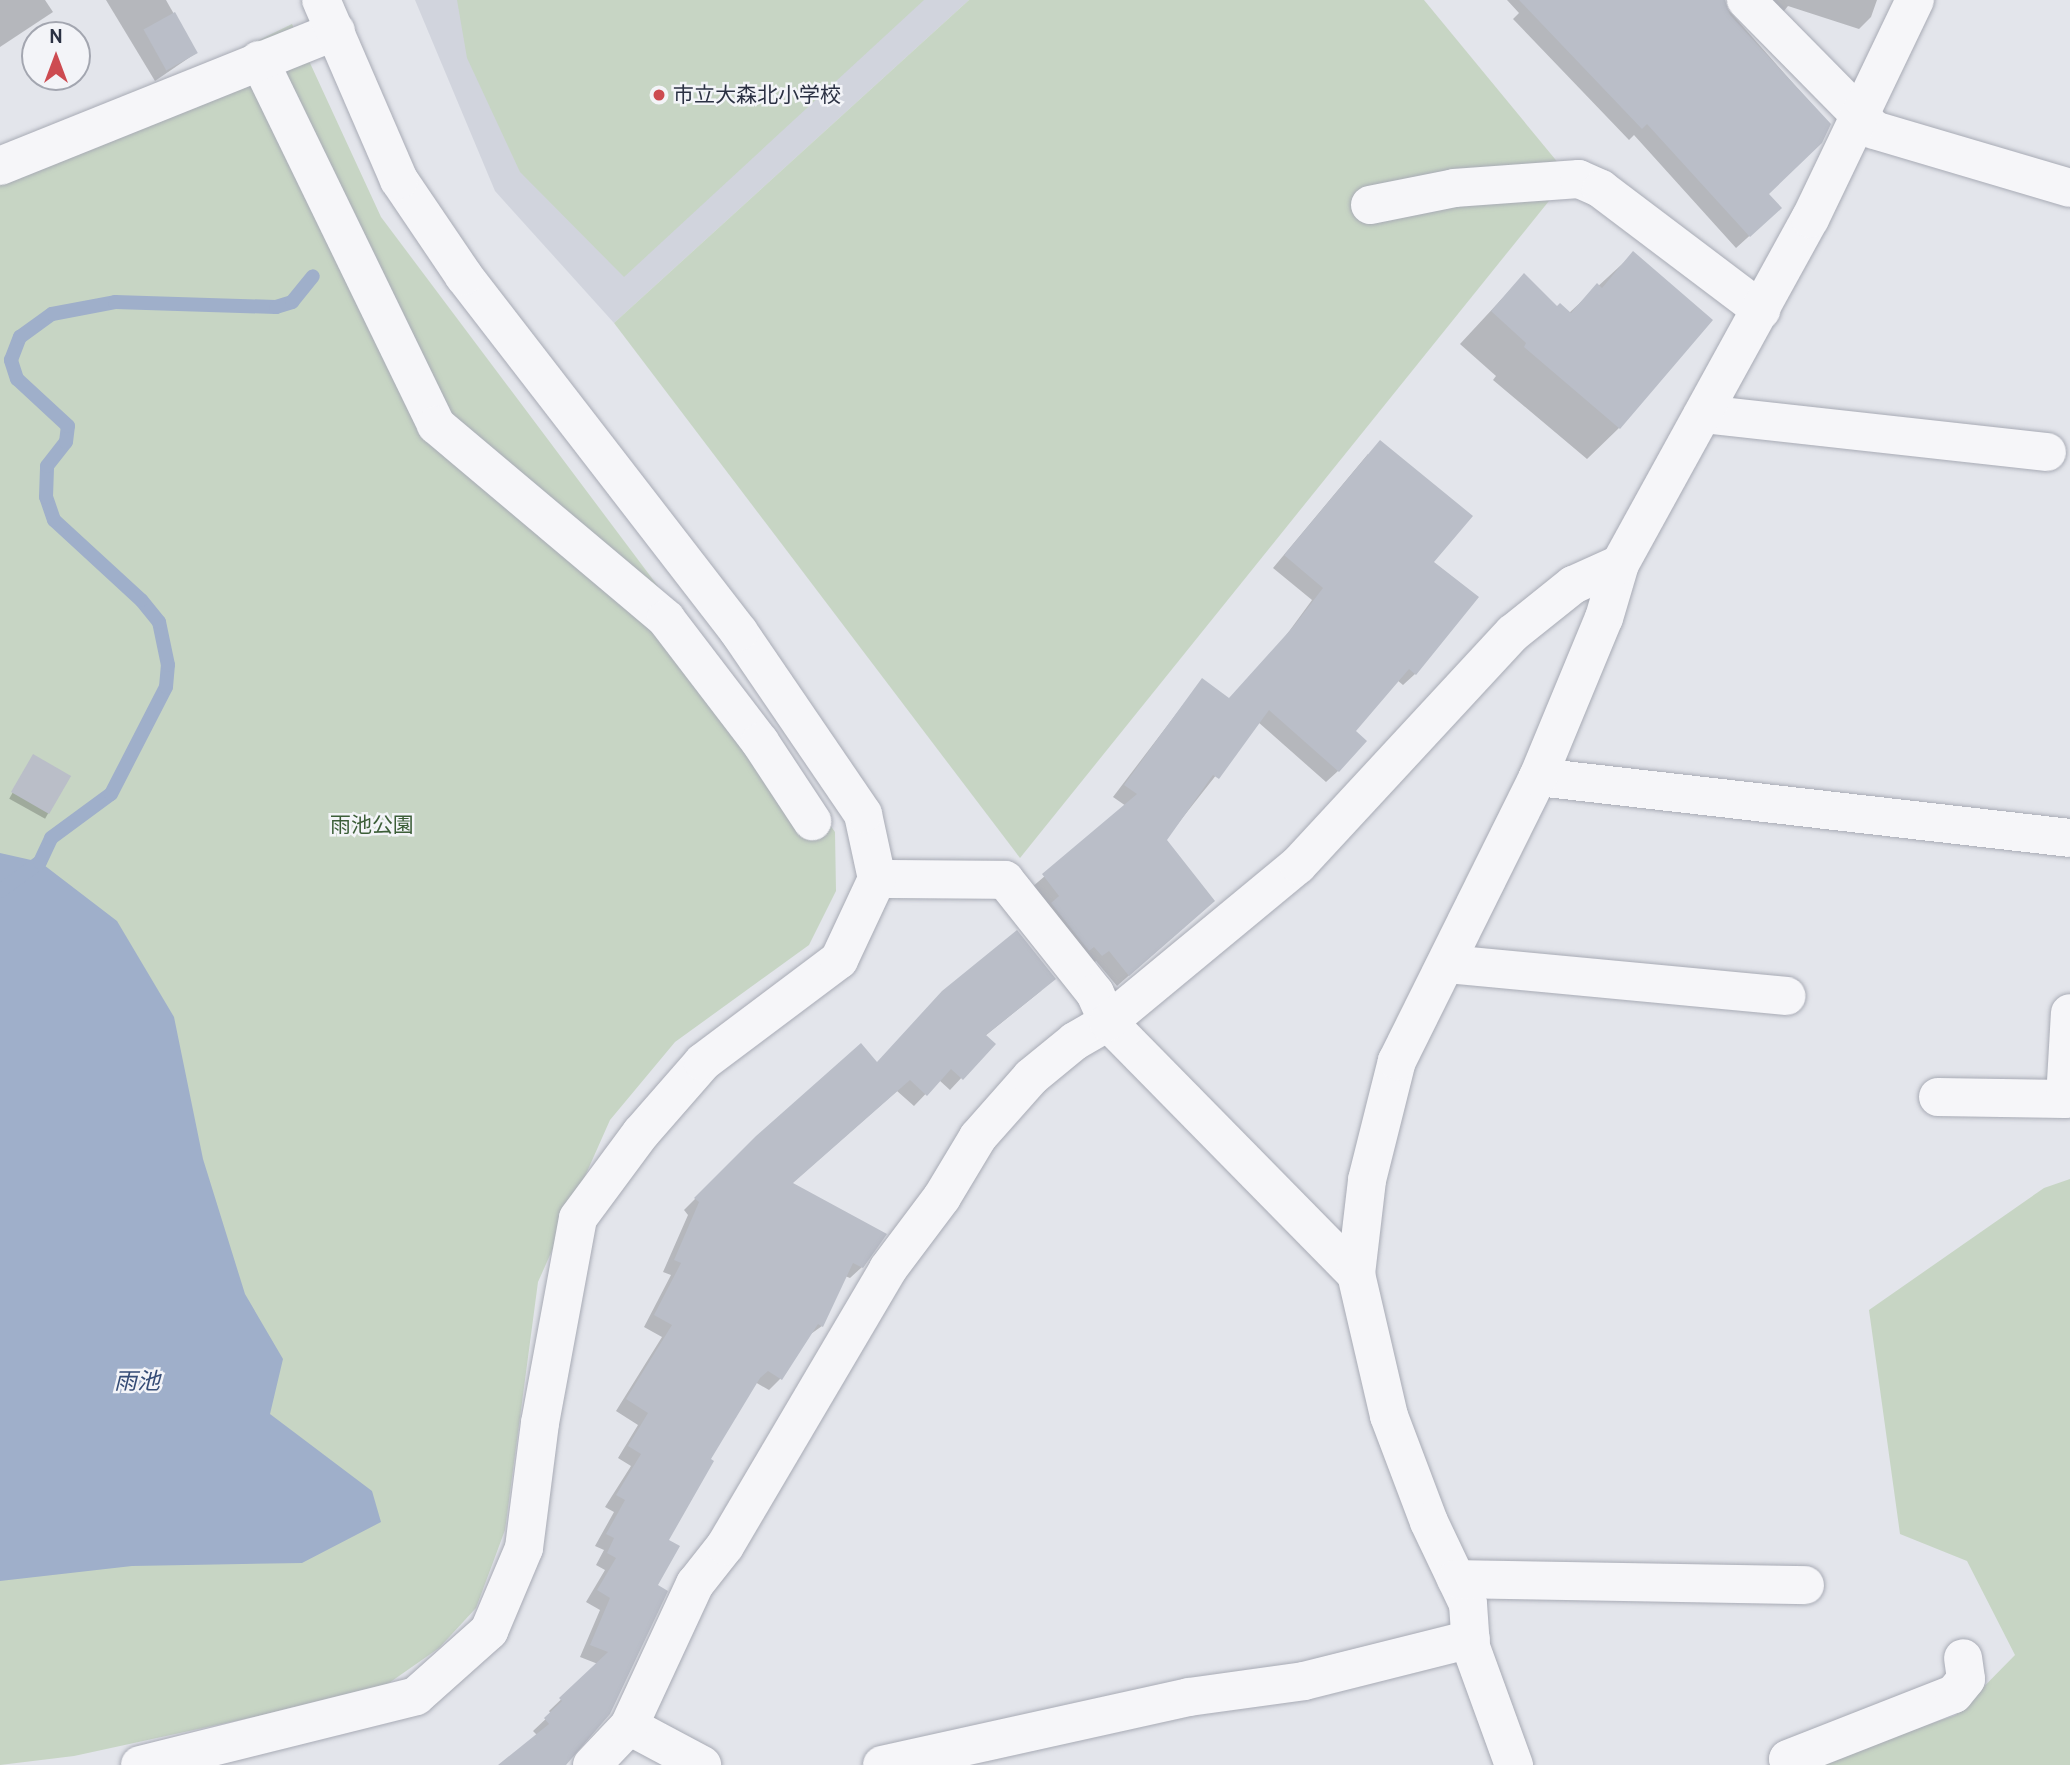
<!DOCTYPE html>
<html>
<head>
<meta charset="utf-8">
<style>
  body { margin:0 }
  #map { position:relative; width:2070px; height:1765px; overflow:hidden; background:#e3e5eb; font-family:Cabin,"Noto Sans JP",sans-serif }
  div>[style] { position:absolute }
  .built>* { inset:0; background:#d1d4dd }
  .green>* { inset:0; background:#c7d5c4 }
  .water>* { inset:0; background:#9fafca }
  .shadow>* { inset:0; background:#0003; transform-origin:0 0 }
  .stream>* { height:14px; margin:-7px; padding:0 7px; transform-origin:7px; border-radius:7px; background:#9fafca }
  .building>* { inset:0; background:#babec8; transform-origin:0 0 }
  .roads { filter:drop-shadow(0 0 2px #a8abb5) drop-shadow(0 0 2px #a8abb5) }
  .minor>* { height:38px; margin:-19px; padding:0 19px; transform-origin:19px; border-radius:19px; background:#f6f6f9 }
  .dots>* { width:19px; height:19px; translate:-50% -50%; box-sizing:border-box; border:4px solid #f3f4f8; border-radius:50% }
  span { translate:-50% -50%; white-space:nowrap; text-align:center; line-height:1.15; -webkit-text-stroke:5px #f3f4f8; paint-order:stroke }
  .poi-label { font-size:21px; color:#2b3143 }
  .left { translate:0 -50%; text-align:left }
  .park-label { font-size:21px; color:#3c5e38 }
  .water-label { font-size:23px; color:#354c76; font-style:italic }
  .north { position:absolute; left:21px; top:21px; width:70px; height:70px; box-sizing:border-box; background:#f3f4f8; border:2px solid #a3a6b0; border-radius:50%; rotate:0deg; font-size:19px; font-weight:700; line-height:28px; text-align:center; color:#2b3143 }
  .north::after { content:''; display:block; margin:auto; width:24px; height:32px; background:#cd4b51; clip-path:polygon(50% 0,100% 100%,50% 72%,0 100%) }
</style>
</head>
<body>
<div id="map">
  <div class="built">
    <div style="clip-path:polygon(415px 0,969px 0,614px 323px,495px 191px)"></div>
  </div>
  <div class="green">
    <div style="clip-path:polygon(457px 0,924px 0,624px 277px,520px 172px,467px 58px)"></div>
    <div style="clip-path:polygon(969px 0,1424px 0,1569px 176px,1020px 858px,614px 323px)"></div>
    <div style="clip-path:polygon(292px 24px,381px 217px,684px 621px,835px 832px,836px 891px,809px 945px,675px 1042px,610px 1120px,538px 1282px,505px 1530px,476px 1608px,439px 1648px,379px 1690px,74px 1756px,0 1765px,0 158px,144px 96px)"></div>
    <div style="clip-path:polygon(2070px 1179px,2070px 1765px,1812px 1765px,1956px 1715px,2015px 1655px,1967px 1561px,1900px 1534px,1869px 1310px,2044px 1188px)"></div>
  </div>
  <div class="water">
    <div style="clip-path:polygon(0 853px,40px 862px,117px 921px,174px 1017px,203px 1159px,245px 1294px,283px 1359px,270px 1414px,372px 1491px,381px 1522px,302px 1563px,132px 1566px,0 1581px)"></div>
  </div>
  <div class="shadow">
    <div style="clip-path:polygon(0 0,45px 0,53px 12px,0 47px)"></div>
    <div style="clip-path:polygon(106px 0,166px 0,196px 53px,155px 81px)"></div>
    <div style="clip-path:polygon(1507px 0,1647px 0,1725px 6px,1829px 124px,1766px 194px,1767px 220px,1736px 248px,1634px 135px,1629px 140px,1513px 19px,1519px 13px)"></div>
    <div style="clip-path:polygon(1750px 0,1877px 0,1871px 17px,1859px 29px,1788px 6px,1775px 22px)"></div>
    <div style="clip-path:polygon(1633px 254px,1619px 428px,1587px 459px,1493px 380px,1496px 376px,1460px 344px,1524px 275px,1557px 309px,1569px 313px)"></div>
    <div style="clip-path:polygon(1368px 454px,1432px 562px,1415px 674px,1403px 685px,1397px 680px,1354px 731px,1338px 771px,1326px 782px,1258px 722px,1165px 840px,1201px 912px,1117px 986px,1096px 961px,1089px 967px,1031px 888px,1126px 806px,1113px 797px,1202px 680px,1229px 700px,1282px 641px,1312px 600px,1273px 568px)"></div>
    <div style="left:33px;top:756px;width:41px;height:49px;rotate:29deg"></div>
    <div style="clip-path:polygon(1042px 990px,985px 1036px,993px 1044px,950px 1090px,939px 1080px,914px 1106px,897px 1091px,791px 1184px,862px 1267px,850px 1278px,845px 1276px,822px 1326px,808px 1336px,780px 1379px,769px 1390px,755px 1382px,709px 1460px,666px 1541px,564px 1765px,501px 1765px,538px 1736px,533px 1731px,551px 1714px,549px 1711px,598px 1664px,580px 1657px,600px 1610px,586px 1602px,605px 1570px,596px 1565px,604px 1550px,595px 1546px,614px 1512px,605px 1507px,631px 1466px,618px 1458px,638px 1425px,616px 1411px,662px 1337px,644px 1327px,671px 1275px,663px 1272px,688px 1215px,684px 1210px,757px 1137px,876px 1064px)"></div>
  </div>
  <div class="stream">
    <div style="left:0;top:891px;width:49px;rotate:-35.9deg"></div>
    <div style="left:40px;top:862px;width:26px;rotate:-65deg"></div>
    <div style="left:51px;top:838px;width:74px;rotate:-36.3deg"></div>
    <div style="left:111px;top:794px;width:120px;rotate:-62.8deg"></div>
    <div style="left:166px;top:687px;width:22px;rotate:-85deg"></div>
    <div style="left:168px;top:665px;width:44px;rotate:-101.8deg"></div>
    <div style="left:159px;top:622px;width:28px;rotate:-129deg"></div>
    <div style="left:141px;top:600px;width:118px;rotate:-137.4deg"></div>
    <div style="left:54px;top:520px;width:24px;rotate:-109deg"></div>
    <div style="left:46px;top:497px;width:31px;rotate:-88deg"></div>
    <div style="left:47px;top:466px;width:31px;rotate:-52deg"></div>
    <div style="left:66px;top:442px;width:16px;rotate:-83deg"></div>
    <div style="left:68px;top:426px;width:69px;rotate:-137.3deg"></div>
    <div style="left:17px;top:379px;width:20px;rotate:-108deg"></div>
    <div style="left:11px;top:360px;width:25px;rotate:-69deg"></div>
    <div style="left:20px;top:337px;width:39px;rotate:-36deg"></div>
    <div style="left:52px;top:314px;width:64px;rotate:-10.8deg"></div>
    <div style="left:115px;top:302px;width:161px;rotate:1.8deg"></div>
    <div style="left:276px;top:307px;width:17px;rotate:-17deg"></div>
    <div style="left:292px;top:302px;width:33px;rotate:-51deg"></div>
  </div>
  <div class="building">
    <div style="clip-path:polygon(1519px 0,1725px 0,1730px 15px,1831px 124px,1822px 143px,1769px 194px,1782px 208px,1750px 237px,1647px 124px,1642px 129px)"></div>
    <div style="left:175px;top:12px;width:47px;height:36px;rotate:61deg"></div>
    <div style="clip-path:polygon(1633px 251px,1713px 320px,1620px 429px,1524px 347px,1526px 343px,1491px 311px,1524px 273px,1557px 306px,1560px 303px,1571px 313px,1597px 283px,1602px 288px)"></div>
    <div style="clip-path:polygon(1380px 440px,1473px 516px,1434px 562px,1479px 597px,1416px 675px,1409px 669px,1356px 731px,1367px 741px,1339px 772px,1269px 710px,1219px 779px,1213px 775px,1167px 840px,1215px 901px,1129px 976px,1109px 951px,1102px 956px,1094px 947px,1089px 951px,1051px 903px,1059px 896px,1042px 874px,1137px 794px,1124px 785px,1202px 678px,1229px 698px,1293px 627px,1323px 588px,1284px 555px)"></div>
    <div style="left:33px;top:754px;width:44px;height:44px;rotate:30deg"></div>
    <div style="clip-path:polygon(1017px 930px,1056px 979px,986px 1035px,996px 1044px,963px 1080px,951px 1069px,927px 1096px,910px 1080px,793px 1183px,887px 1234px,863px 1268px,853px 1263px,823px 1327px,818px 1324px,782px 1380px,768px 1371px,760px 1378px,711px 1459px,714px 1461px,669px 1540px,680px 1546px,658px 1585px,668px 1591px,610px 1714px,566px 1765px,498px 1765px,549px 1724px,544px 1718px,562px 1701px,559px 1698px,608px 1652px,590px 1645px,610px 1598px,597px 1590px,616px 1558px,607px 1553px,614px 1538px,606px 1534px,625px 1500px,616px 1495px,641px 1454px,628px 1446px,648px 1413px,626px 1399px,672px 1325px,654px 1315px,681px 1263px,674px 1260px,699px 1202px,694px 1198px,756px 1136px,861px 1043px,877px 1062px,942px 991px)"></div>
  </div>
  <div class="roads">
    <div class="minor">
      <div style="left:1746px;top:0;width:182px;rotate:45.4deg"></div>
      <div style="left:1874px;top:130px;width:204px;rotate:16.5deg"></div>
      <div style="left:259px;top:60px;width:406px;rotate:64.1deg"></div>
      <div style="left:436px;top:425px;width:301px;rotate:40.1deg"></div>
      <div style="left:666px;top:619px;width:155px;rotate:52.6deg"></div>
      <div style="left:760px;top:742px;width:95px;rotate:56.6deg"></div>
      <div style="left:0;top:166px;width:362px;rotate:-21.9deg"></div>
      <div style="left:1370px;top:205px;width:86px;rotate:-11.4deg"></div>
      <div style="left:1454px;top:188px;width:125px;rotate:-4.1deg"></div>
      <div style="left:1579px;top:179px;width:24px;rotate:24deg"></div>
      <div style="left:1601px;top:189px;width:201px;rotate:37.1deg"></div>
      <div style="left:1703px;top:414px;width:346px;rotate:6.3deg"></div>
      <div style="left:1538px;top:777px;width:535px;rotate:6.54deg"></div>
      <div style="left:877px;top:879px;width:128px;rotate:0.4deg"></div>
      <div style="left:1005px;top:880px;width:144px;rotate:51.5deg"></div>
      <div style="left:1095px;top:993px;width:32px;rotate:66deg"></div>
      <div style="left:1108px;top:1022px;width:354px;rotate:45.5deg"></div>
      <div style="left:1356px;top:1274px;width:146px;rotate:76.9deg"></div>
      <div style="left:1389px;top:1416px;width:113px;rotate:69.3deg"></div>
      <div style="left:1429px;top:1522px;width:91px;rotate:64.6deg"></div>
      <div style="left:1468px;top:1604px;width:43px;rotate:86deg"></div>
      <div style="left:1471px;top:1647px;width:126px;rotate:70deg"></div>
      <div style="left:1448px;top:964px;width:340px;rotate:5.4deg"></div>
      <div style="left:1938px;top:1097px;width:127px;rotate:0.9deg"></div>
      <div style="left:2065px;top:1099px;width:86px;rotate:-86.7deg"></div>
      <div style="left:1356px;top:1274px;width:95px;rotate:-83.3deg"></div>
      <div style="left:1367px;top:1180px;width:123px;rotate:-75.9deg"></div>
      <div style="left:1397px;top:1061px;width:317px;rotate:-63.6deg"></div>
      <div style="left:1538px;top:777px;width:172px;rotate:-67.5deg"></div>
      <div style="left:1604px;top:618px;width:56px;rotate:-73.5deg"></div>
      <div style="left:1620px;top:564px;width:394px;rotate:-61.2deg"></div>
      <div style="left:1810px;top:219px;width:243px;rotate:-64.4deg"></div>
      <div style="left:1456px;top:1579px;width:349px;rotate:1deg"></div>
      <div style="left:629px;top:1726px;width:83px;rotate:28.1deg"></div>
      <div style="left:140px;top:1765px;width:284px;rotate:-14deg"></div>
      <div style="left:416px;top:1696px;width:98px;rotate:-41.7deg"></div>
      <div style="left:489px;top:1631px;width:90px;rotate:-67.1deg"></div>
      <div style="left:524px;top:1548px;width:126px;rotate:-82.7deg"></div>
      <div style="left:540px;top:1423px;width:208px;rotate:-79.5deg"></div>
      <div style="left:578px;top:1218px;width:106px;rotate:-53.5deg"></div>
      <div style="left:641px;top:1133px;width:94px;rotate:-48.9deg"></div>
      <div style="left:703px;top:1062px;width:170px;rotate:-36.9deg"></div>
      <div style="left:839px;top:960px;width:89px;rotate:-64.9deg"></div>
      <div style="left:877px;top:879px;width:66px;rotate:-102.2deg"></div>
      <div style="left:863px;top:814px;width:220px;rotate:-124.3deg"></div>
      <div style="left:739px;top:632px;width:450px;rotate:-127.7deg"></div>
      <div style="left:464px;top:276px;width:116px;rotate:-124.1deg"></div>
      <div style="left:399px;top:180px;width:196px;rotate:-113.4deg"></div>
      <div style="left:592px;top:1765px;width:54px;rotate:-46.5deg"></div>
      <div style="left:629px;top:1726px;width:157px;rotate:-65.1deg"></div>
      <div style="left:695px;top:1584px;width:48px;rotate:-51.7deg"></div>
      <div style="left:725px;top:1546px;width:321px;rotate:-59.5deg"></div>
      <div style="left:888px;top:1269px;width:90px;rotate:-53.1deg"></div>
      <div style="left:942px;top:1197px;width:70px;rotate:-59deg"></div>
      <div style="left:978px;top:1137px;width:80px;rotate:-48.5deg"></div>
      <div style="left:1031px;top:1077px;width:57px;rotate:-39.3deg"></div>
      <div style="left:1075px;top:1041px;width:38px;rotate:-30deg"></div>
      <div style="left:1108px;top:1022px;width:246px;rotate:-39.6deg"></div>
      <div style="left:1298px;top:865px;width:316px;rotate:-47.2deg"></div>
      <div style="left:1513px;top:633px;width:77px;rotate:-38.7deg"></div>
      <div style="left:1573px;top:585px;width:51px;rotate:-24.1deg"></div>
      <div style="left:882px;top:1765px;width:314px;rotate:-12.5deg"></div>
      <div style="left:1189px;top:1697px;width:116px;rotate:-7.9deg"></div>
      <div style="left:1304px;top:1681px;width:172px;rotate:-14.1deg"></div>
      <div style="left:1790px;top:1765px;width:6px;rotate:-108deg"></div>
      <div style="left:1788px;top:1759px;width:178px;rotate:-21.4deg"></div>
      <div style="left:1954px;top:1694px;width:19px;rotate:-51deg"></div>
      <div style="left:1966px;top:1679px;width:21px;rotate:-98deg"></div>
    </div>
  </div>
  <div class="dots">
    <div style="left:659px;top:95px;background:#cd4b51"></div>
  </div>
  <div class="poi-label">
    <span class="left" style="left:673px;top:95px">市立大森北小学校</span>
  </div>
  <div class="park-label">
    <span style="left:372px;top:825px">雨池公園</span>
  </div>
  <div class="water-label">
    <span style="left:137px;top:1381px">雨池</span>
  </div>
  <div class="north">N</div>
</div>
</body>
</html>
